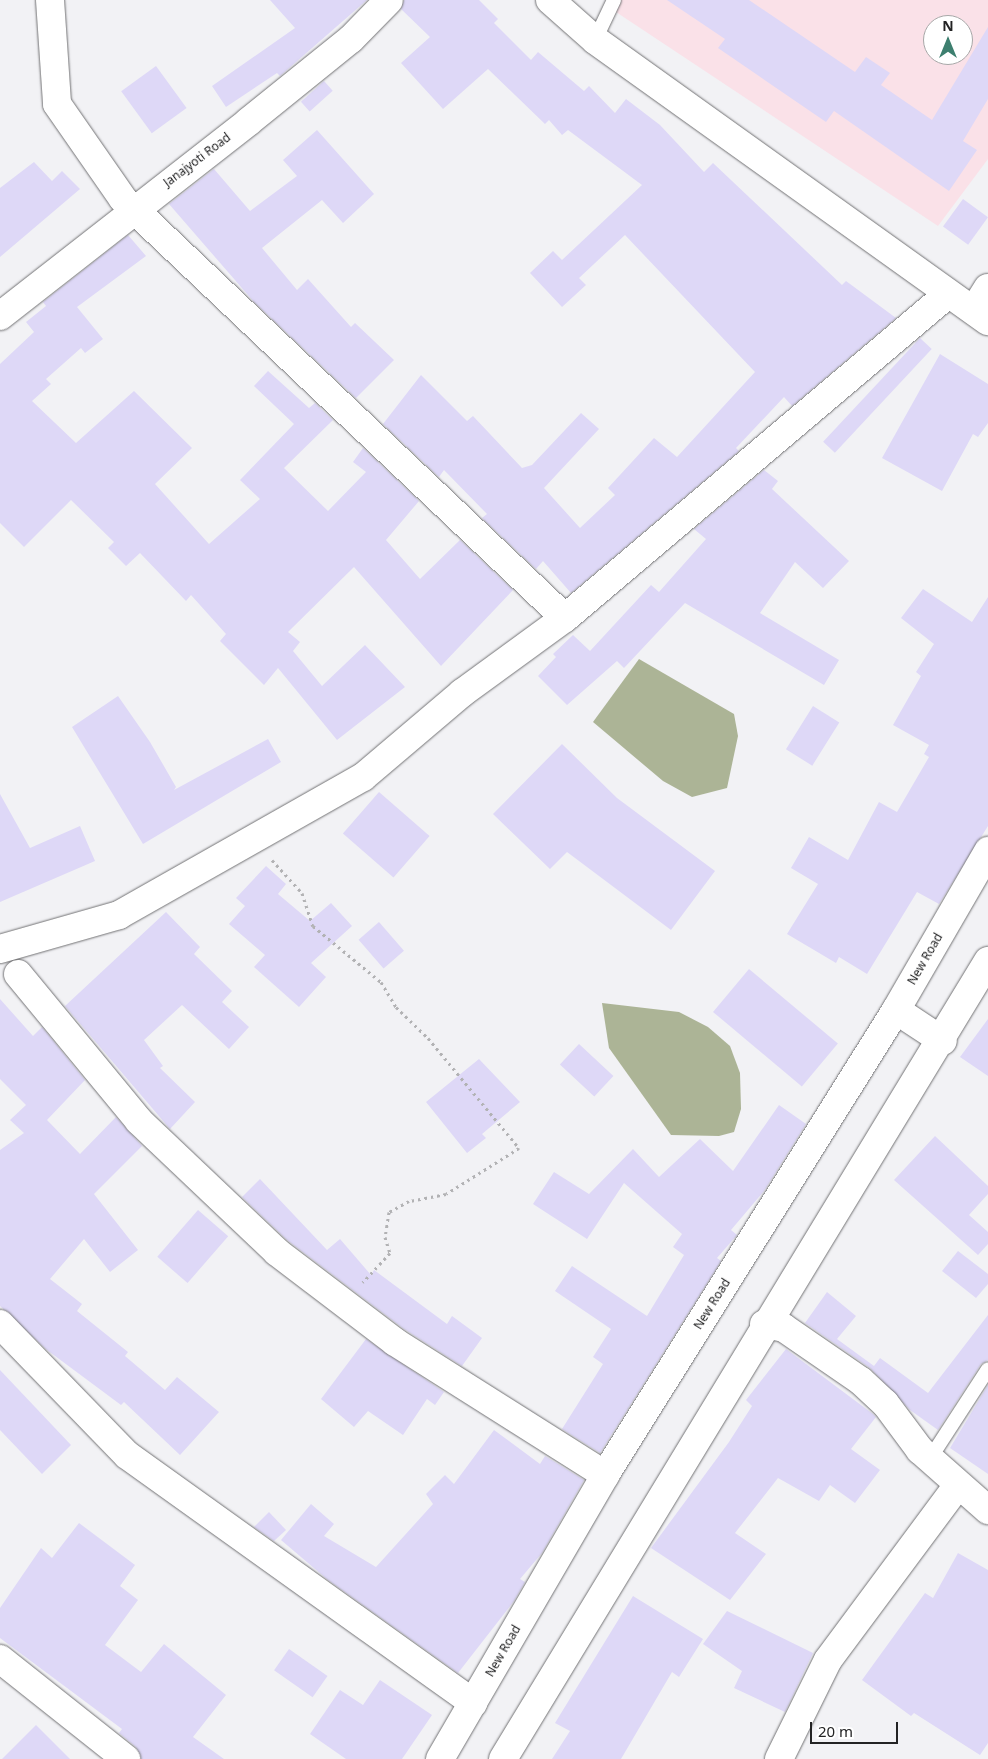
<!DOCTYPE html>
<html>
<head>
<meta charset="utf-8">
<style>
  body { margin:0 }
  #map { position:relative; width:988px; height:1759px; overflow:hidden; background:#f2f2f5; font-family:"Noto Sans",sans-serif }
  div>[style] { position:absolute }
  .education>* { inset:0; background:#fae1e8 }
  .forest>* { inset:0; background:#acb496 }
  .building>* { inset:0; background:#ded8f7; transform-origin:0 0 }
  .path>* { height:3px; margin-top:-1.5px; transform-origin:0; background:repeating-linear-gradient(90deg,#b2b2b4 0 2.5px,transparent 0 6.5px) }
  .roads { filter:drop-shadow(0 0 1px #727274) drop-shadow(0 0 1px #727274) }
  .lane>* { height:14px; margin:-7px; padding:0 7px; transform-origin:7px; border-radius:7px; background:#fff }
  .street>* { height:28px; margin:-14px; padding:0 14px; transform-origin:14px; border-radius:14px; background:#fff }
  .secondary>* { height:28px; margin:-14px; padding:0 14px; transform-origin:14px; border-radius:14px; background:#fff }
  span { translate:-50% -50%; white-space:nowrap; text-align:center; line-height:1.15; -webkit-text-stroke:5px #fff; paint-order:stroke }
  .street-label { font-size:12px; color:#232324 }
  .north { position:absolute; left:923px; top:15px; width:50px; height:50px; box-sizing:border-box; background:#fff; border:1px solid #a7a7a7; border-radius:50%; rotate:0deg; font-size:14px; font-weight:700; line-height:20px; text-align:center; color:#232324 }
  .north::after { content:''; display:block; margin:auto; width:18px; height:22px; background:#3d7f6f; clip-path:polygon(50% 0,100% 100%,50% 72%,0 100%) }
  .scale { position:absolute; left:810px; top:1722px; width:88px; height:22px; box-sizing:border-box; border:2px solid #232324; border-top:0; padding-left:6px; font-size:15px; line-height:18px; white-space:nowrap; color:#232324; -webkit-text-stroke:4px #fff; paint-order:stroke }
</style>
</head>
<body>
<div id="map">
  <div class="education">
    <div style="clip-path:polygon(evenodd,620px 0,988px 0,988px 159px,938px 226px,613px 10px,620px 0,933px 25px,963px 25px,963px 55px,933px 55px,933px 25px)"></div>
  </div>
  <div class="forest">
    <div style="clip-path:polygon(639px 659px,734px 714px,738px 736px,727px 788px,692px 797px,663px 781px,593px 722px)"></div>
    <div style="clip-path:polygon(602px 1003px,679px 1012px,708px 1027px,730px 1046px,740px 1073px,741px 1109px,734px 1132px,719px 1136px,671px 1135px,609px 1048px)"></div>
  </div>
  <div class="building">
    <div style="clip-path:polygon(270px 0,367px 0,280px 76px,277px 73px,226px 107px,212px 86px,295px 28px)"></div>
    <div style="clip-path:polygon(404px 0,479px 0,498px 19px,494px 23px,531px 60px,538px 52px,584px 91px,589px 86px,615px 113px,626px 99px,660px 125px,704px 172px,713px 163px,842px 285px,846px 281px,896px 318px,792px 406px,784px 397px,736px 448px,739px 451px,571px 593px,543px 561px,536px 569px,482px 518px,487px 514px,444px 470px,439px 477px,383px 424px,421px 375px,467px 421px,473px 416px,522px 468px,532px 465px,581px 413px,599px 429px,544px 488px,580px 528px,615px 495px,608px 488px,654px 438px,677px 457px,755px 372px,625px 235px,579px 278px,586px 285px,562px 307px,530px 273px,553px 251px,562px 260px,642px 185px,568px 130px,562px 135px,549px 120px,545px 124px,488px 69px,443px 109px,401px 63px,430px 37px,401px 9px)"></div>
    <div style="clip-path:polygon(667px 0,749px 0,855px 72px,866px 57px,890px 73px,881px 85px,932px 120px,988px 27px,988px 99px,963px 141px,977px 150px,949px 191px,834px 111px,826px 122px,718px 48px,725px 39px)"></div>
    <div style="left:156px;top:66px;width:52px;height:43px;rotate:54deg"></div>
    <div style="left:324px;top:81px;width:13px;height:31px;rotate:48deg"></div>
    <div style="clip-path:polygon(317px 130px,374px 194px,343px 223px,322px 200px,262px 248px,297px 290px,308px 279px,351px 327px,355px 323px,394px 360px,356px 398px,254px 302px,169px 204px,214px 169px,250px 211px,297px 176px,283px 160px)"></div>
    <div style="clip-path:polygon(34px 162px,52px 181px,62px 171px,80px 189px,0 257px,0 188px)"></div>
    <div style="left:963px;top:199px;width:31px;height:34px;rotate:36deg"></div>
    <div style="clip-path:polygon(128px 235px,146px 256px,77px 307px,103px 339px,85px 353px,81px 348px,46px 379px,51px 384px,32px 401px,76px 443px,134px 391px,192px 448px,155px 484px,209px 544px,260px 499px,240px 480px,294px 424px,254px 386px,268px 371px,309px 408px,315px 403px,333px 420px,284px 468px,328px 511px,366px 472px,353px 462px,363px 448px,419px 501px,386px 540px,420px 579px,460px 540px,513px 590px,441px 666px,354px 567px,288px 632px,300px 642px,293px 651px,322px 686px,365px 645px,405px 687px,337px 740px,278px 668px,264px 685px,220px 641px,226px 634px,191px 595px,186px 601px,140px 553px,126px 566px,108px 548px,114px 542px,71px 500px,24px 547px,0 523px,0 364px,34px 332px,26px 322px,46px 306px,43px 302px)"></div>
    <div style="left:920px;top:338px;width:16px;height:142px;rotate:43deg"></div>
    <div style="clip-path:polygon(940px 354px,988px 384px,988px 423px,978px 437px,973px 434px,942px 491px,882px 458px)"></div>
    <div style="clip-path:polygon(764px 470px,778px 481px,772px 489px,849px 561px,823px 588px,795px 562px,760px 613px,839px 660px,824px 685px,685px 603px,624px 668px,617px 661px,567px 705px,538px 676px,556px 657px,553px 654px,573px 635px,590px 651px,651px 585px,659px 592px,706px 539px,694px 529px)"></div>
    <div style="clip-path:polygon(923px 589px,972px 622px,988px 597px,988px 826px,939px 904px,917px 892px,867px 974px,839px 957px,836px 963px,787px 934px,818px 884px,791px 868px,809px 837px,848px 860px,879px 802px,897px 812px,929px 757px,924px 754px,929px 745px,893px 725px,921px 676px,916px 672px,934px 644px,901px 618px)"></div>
    <div style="clip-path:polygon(118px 696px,150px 742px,176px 787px,174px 790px,268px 739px,281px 762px,143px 844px,72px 727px)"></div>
    <div style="left:813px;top:706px;width:31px;height:51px;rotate:32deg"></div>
    <div style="clip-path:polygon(562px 744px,617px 798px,715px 871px,671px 930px,567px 852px,550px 869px,493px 814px)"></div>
    <div style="left:379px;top:792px;width:67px;height:55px;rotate:41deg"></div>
    <div style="clip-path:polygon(0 794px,30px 848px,80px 826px,95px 861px,0 902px)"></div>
    <div style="clip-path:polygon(266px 866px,286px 884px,278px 894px,310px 921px,331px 903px,352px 926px,311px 963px,326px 977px,299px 1007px,254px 967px,265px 955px,229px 924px,245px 906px,236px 898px)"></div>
    <div style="clip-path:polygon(166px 912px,200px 947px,194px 954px,232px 991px,222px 1002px,249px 1027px,229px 1049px,182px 1005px,144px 1040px,163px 1066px,160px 1068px,195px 1102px,170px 1129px,65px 1006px)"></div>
    <div style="left:379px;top:922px;width:38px;height:27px;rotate:49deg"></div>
    <div style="left:749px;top:969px;width:116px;height:56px;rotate:40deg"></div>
    <div style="clip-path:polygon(0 999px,33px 1036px,42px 1027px,85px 1080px,47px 1120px,80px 1154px,116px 1117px,142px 1146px,94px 1194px,138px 1250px,110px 1272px,84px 1239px,50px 1279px,82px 1304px,77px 1311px,128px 1352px,125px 1356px,165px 1390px,177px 1377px,219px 1412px,180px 1455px,124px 1402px,121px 1405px,47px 1350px,0 1306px,0 1150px,24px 1133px,10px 1120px,26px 1105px,0 1079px)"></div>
    <div style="clip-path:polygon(988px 1019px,988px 1076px,960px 1057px)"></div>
    <div style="left:579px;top:1044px;width:47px;height:28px;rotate:43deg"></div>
    <div style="clip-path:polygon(479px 1059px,520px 1102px,482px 1134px,486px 1138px,467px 1153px,426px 1102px)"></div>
    <div style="clip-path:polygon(779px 1105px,806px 1124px,764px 1191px,731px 1230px,737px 1235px,717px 1258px,721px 1261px,600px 1453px,562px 1429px,603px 1364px,593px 1357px,611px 1329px,555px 1291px,572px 1266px,647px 1316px,684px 1255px,673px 1247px,682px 1234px,624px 1183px,587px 1239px,533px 1204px,554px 1172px,589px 1194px,633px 1149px,659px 1177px,700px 1139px,733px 1171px)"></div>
    <div style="clip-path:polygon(935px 1136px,988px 1186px,988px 1194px,969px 1215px,988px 1232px,988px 1244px,978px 1255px,894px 1180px)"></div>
    <div style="clip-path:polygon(260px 1179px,327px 1250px,340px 1239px,371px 1275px,374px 1270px,447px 1324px,452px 1316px,482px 1338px,462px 1366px,404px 1329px,287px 1240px,242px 1197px)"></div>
    <div style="left:198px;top:1210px;width:40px;height:62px;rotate:41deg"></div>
    <div style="clip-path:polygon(958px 1251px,988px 1274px,988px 1284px,976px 1298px,942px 1271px)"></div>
    <div style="clip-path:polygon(827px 1292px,856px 1316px,837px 1339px,874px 1366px,880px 1358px,928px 1393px,988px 1315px,988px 1360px,981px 1364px,938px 1430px,910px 1410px,870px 1368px,805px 1323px)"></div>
    <div style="clip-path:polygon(366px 1339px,444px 1392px,435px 1405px,427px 1399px,403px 1435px,368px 1411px,354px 1427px,321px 1399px)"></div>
    <div style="clip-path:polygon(786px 1349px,873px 1414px,876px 1417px,851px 1449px,880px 1470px,855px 1503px,830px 1485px,819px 1501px,778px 1478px,735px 1533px,766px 1554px,730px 1600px,651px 1548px,729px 1442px,752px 1406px,746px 1400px)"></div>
    <div style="clip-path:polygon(0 1370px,71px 1445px,42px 1474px,0 1430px)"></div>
    <div style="clip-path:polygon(988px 1385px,988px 1474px,950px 1448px)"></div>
    <div style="clip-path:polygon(494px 1430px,540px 1464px,545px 1456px,584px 1480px,542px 1553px,520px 1579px,525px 1582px,514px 1601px,458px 1673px,328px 1580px,281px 1540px,311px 1504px,334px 1524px,324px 1536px,376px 1567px,433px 1504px,426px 1494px,445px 1475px,454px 1484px)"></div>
    <div style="clip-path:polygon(269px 1512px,286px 1530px,274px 1541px,254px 1527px)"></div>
    <div style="clip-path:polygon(79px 1523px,135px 1565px,120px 1586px,138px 1600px,105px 1645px,141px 1672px,164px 1644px,226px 1695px,193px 1737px,224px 1759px,141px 1759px,136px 1747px,119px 1733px,122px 1729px,0 1638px,0 1608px,41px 1548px,52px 1558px)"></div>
    <div style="clip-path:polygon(958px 1553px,988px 1570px,988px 1743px,980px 1755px,914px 1713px,911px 1716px,862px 1680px,925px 1593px,933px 1598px)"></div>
    <div style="clip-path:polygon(633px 1596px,703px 1639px,679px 1677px,672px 1672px,621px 1759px,552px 1759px,570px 1731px,555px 1723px)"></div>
    <div style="clip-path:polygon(727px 1611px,813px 1653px,785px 1712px,734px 1688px,742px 1671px,703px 1644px)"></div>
    <div style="left:289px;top:1649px;width:47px;height:26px;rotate:35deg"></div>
    <div style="clip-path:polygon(380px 1680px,432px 1715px,402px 1759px,346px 1759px,310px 1734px,340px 1690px,363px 1705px)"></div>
    <div style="clip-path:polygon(36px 1725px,70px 1759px,2px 1759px)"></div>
  </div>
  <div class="path">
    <div style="left:272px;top:860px;width:45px;rotate:47.7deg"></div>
    <div style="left:302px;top:893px;width:35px;rotate:72deg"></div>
    <div style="left:313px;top:926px;width:88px;rotate:39.5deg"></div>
    <div style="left:381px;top:982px;width:29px;rotate:59deg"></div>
    <div style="left:396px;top:1007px;width:45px;rotate:44.1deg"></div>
    <div style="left:428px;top:1038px;width:143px;rotate:50.4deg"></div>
    <div style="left:519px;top:1148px;width:86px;rotate:147.8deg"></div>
    <div style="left:446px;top:1194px;width:38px;rotate:169deg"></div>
    <div style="left:409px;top:1201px;width:23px;rotate:151deg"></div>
    <div style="left:389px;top:1212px;width:25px;rotate:99deg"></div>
    <div style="left:385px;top:1237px;width:17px;rotate:73deg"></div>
    <div style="left:390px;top:1253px;width:40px;rotate:133deg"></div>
  </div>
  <div class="roads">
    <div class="lane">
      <div style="left:595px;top:40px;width:44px;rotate:-64.6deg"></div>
      <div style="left:929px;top:1460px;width:108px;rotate:-57deg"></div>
    </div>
    <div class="street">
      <div style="left:50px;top:0;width:104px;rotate:86.1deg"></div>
      <div style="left:57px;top:104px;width:116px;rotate:55.2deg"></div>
      <div style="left:123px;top:199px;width:609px;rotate:43.47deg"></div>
      <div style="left:550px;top:0;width:60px;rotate:41.6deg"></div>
      <div style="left:595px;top:40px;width:483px;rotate:35.6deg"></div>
      <div style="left:974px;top:310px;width:26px;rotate:-58deg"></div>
      <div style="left:0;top:316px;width:315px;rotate:-38deg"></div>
      <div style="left:248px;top:122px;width:132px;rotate:-38.9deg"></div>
      <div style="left:351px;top:39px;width:54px;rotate:-45.7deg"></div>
      <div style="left:0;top:949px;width:124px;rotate:-15.9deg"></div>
      <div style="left:119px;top:915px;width:280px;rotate:-29.5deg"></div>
      <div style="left:363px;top:777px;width:130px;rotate:-40.3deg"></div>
      <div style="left:462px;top:693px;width:127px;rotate:-36.1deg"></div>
      <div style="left:565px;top:618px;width:502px;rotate:-40.23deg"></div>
      <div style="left:18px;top:974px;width:190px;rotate:50.5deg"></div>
      <div style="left:139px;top:1121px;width:190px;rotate:43.5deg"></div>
      <div style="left:277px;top:1252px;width:148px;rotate:37.3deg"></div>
      <div style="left:395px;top:1342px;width:249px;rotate:32.3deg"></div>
      <div style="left:0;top:1324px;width:182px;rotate:45.9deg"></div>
      <div style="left:127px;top:1455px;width:426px;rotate:35.6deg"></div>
      <div style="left:764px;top:1324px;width:20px;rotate:11deg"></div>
      <div style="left:784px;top:1328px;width:93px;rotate:34.5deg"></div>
      <div style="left:861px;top:1381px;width:33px;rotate:43deg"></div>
      <div style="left:885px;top:1403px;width:59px;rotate:53.3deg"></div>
      <div style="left:920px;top:1450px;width:91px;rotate:41.4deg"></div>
      <div style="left:0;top:1659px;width:161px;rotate:38.4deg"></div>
      <div style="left:440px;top:1759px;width:328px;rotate:-59.8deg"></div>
      <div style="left:605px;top:1475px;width:549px;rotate:-57.96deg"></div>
      <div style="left:896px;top:1010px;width:184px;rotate:-59.9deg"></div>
      <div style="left:503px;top:1759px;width:934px;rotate:-58.71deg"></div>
      <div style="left:779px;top:1759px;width:110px;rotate:-63.7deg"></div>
      <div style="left:828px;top:1660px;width:217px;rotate:-53.4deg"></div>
    </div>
    <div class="secondary">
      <div style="left:896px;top:1010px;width:56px;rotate:33.4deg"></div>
    </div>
  </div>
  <div class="street-label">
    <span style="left:197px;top:160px;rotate:-37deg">Janajyoti Road</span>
    <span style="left:925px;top:959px;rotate:-60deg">New Road</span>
    <span style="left:712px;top:1304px;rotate:-58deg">New Road</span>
    <span style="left:503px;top:1651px;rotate:-60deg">New Road</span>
  </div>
  <div class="north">N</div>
  <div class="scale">20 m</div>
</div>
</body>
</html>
